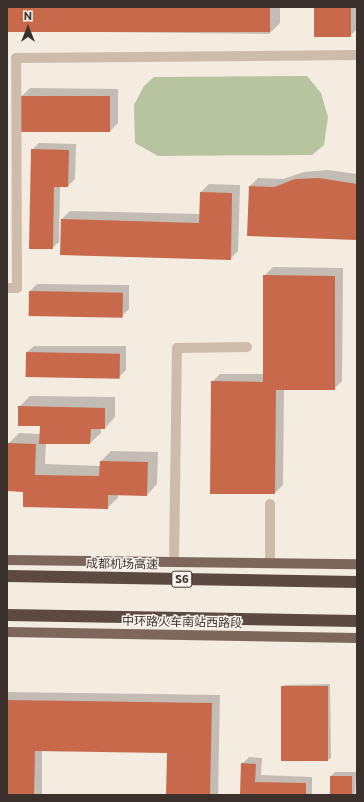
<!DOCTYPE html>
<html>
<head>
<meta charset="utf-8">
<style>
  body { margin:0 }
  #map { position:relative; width:364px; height:802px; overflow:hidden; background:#f4ebe1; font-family:Commissioner,"Noto Sans SC",sans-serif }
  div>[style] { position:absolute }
  .green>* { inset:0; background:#b8c4a0 }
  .shadow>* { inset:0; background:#0003 }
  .building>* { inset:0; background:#c8694b; transform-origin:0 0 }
  .minor>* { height:10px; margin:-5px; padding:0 5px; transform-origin:5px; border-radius:5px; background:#cdbbac }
  .major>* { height:10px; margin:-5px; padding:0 5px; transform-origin:5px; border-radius:5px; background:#7d675c }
  .highway>* { height:12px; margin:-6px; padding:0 6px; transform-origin:6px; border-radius:6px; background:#5c4a42 }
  span { translate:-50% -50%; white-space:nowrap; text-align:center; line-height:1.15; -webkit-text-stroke:3px #fbf5ee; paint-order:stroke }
  .shield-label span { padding:1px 3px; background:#fbf5ee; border:1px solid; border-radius:3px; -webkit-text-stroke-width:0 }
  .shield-label { font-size:11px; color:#3b302b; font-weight:700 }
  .street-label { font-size:12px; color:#3b302b }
  .frame { position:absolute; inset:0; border:8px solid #3b302b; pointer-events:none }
  .north { position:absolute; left:8px; top:8px; width:40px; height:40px; -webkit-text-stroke:3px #fbf5ee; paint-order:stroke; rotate:0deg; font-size:11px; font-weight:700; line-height:16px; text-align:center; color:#3b302b }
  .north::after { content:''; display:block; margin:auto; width:14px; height:18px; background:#3b302b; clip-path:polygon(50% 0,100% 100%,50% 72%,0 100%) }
</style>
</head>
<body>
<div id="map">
  <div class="green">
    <div style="clip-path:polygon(307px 76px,321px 93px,328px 117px,324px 145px,312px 155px,158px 156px,135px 143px,134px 105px,144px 86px,154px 77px)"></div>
  </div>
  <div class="shadow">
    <div style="clip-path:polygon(7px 7px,280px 7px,280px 23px,269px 34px,7px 31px)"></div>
    <div style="clip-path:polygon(315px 7px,357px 7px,357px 29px,351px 35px)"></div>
    <div style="clip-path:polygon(30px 88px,118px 89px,118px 123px,110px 131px,21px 97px)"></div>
    <div style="clip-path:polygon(39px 143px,76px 144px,75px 179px,68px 186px,60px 186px,59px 242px,52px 248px,32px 150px)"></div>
    <div style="clip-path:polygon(328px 170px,357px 174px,357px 239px,250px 186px,258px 178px,283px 179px,304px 172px)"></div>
    <div style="clip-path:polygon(209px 184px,240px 185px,238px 251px,230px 259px,61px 254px,62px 219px,70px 211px,200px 214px,201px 192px)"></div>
    <div style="clip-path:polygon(273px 267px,343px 268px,342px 381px,334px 389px,284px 389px,283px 485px,275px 493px,212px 382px,220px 374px,264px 374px,264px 276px)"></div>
    <div style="clip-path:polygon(37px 284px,129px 285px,129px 309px,122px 316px,30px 291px)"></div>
    <div style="clip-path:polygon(7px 315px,8px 409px,7px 410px)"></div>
    <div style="clip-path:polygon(34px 346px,126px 346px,126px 370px,119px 377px,27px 352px)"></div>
    <div style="clip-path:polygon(30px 396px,115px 397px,115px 417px,105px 428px,101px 428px,101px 433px,90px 443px,46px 443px,45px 464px,101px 466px,101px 461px,111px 451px,158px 452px,157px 484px,147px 495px,118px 494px,118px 498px,107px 508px,24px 491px,8px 444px,19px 433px,40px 434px,41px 425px,19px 407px)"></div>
    <div style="clip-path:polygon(330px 684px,331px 758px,328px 760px,282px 687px,285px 685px)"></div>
    <div style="clip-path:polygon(7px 692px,220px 695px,218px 795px,167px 795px,168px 752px,42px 750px,42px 794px,40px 795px,7px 795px)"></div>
    <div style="clip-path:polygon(249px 757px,262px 758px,261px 775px,312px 777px,312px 794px,241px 795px,242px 764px)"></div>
    <div style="clip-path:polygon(335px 772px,356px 772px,355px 795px,330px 795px,331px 776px)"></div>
  </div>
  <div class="building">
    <div style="left:7px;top:7px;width:263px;height:25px"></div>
    <div style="left:314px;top:7px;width:37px;height:30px"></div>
    <div style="left:20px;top:96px;width:90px;height:36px"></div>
    <div style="clip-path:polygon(31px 149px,69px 150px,68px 187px,54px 187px,53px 249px,29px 249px)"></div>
    <div style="clip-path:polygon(319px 178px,357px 184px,357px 240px,247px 236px,249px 186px,274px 187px,295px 179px)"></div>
    <div style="clip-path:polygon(200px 192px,232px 193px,231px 260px,60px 255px,61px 219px,199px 223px)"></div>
    <div style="clip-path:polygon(263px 275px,335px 276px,335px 390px,276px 390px,275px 494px,210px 494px,211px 381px,263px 382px)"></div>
    <div style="left:29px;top:291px;width:94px;height:25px;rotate:1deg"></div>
    <div style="left:26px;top:352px;width:94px;height:25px;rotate:1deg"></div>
    <div style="clip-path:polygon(18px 406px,105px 408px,105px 429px,91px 429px,90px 444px,39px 444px,40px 426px,18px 426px)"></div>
    <div style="clip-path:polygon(7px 443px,36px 444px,35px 475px,99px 476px,100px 461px,148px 462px,147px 496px,108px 495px,108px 509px,23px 507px,23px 492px,7px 491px)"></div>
    <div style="left:281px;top:686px;width:47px;height:75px"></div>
    <div style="clip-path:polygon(7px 700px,212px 703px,210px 795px,166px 795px,167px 753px,35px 751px,34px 795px,7px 795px)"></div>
    <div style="clip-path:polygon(241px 763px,256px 764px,255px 782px,306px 783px,306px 795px,240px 795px)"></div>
    <div style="left:330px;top:776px;width:22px;height:19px"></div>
  </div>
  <div class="minor">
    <div style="left:7px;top:288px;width:10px"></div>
    <div style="left:17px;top:288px;width:230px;rotate:-90.2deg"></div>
    <div style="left:16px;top:58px;width:341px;rotate:-0.5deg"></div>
    <div style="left:174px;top:562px;width:214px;rotate:-89.2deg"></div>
    <div style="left:177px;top:348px;width:70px;rotate:-0.8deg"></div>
    <div style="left:270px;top:563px;width:59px;rotate:-90deg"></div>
  </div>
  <div class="major">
    <div style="left:7px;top:560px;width:350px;rotate:0.7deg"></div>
    <div style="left:7px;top:632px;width:350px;rotate:1deg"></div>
  </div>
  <div class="highway">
    <div style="left:7px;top:576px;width:350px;rotate:1deg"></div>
    <div style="left:7px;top:615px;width:350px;rotate:1deg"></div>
  </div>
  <div class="shield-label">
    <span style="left:182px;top:579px">S6</span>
  </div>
  <div class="street-label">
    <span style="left:122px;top:564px;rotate:1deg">成都机场高速</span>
    <span style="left:182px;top:622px;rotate:1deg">中环路火车南站西路段</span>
  </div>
  <div class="frame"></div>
  <div class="north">N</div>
</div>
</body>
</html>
